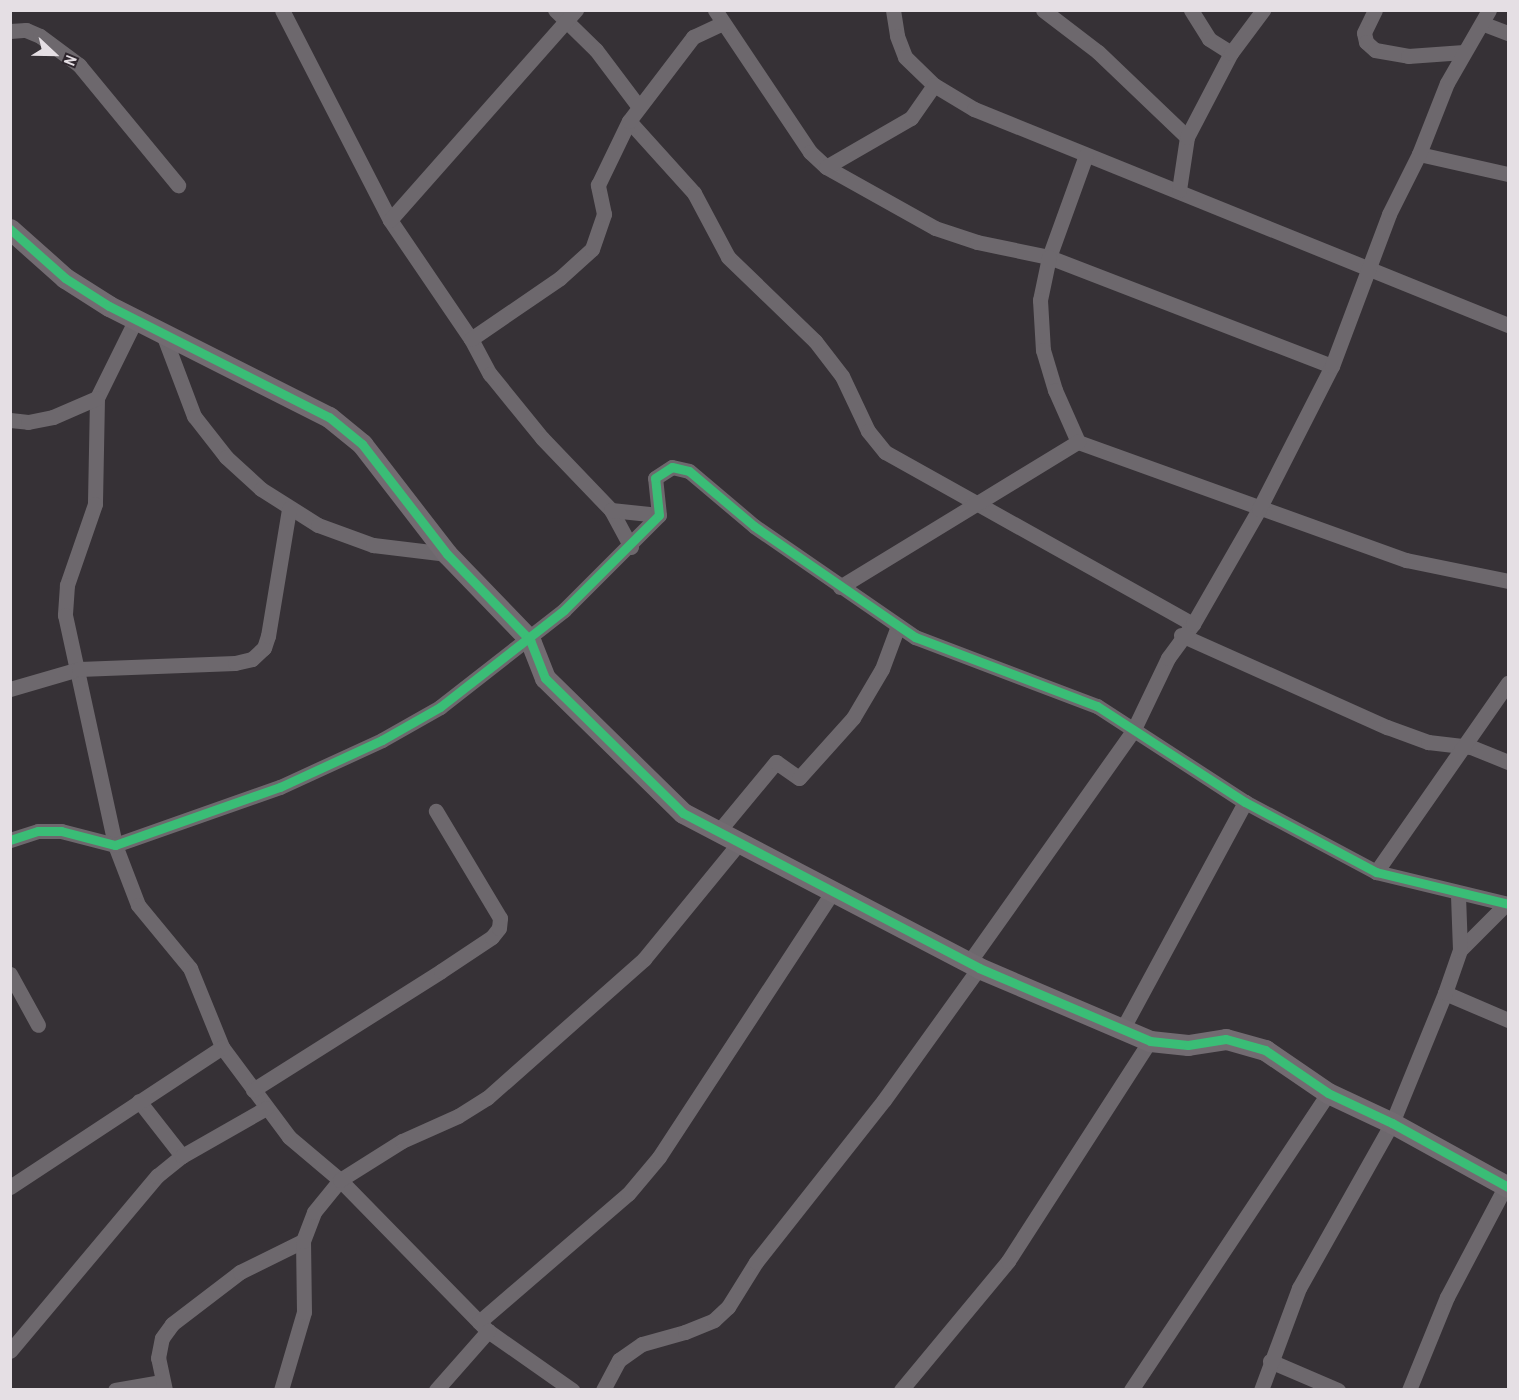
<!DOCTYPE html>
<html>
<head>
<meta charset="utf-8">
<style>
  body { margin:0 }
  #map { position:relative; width:1519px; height:1400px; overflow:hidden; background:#363136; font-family:"Archivo Narrow",sans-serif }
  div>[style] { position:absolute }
  .street>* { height:15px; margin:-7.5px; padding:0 7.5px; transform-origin:7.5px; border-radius:7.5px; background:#6d686d }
  .secondary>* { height:21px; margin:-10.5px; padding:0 10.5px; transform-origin:10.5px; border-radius:10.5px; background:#726b71 }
  .cycleway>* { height:9px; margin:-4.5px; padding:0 4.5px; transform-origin:4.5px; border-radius:4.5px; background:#3abd76 }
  span { translate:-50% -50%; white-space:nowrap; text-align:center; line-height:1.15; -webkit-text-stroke:6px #2e262d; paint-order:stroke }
  .frame { position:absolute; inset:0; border:12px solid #e5dfe4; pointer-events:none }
  .north { position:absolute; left:24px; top:24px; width:60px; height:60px; -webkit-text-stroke:4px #2e262d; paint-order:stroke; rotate:112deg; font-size:16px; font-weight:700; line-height:24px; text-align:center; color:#e5dfe4 }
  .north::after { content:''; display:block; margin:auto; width:21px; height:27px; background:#e5dfe4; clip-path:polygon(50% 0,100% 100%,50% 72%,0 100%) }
</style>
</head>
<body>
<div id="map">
  <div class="street">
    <div style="left:282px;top:10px;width:236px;rotate:62.8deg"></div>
    <div style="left:390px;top:220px;width:144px;rotate:55.8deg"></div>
    <div style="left:471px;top:339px;width:40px;rotate:62deg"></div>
    <div style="left:490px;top:374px;width:82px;rotate:50.9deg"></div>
    <div style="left:542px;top:438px;width:100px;rotate:46.2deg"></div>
    <div style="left:611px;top:510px;width:42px;rotate:61.6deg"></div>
    <div style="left:555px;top:10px;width:57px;rotate:44.3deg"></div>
    <div style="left:596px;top:50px;width:71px;rotate:53deg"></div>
    <div style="left:715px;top:10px;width:171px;rotate:56.2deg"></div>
    <div style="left:810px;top:152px;width:22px;rotate:43deg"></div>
    <div style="left:826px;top:167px;width:125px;rotate:29.2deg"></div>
    <div style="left:935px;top:228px;width:44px;rotate:18.4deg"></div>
    <div style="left:977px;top:242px;width:74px;rotate:11.8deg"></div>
    <div style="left:1049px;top:257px;width:303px;rotate:21.1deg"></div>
    <div style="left:893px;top:10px;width:26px;rotate:81deg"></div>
    <div style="left:897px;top:36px;width:22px;rotate:69deg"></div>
    <div style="left:905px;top:57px;width:40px;rotate:44deg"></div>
    <div style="left:934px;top:85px;width:47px;rotate:31deg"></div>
    <div style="left:974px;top:109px;width:576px;rotate:22.02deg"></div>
    <div style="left:1043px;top:10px;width:69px;rotate:37.4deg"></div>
    <div style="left:1098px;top:52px;width:123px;rotate:43.7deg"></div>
    <div style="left:1191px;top:10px;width:34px;rotate:58deg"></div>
    <div style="left:1209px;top:39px;width:26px;rotate:32deg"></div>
    <div style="left:1375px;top:10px;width:25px;rotate:116deg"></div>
    <div style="left:1364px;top:33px;width:9px;rotate:77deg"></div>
    <div style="left:1366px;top:42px;width:12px;rotate:42deg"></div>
    <div style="left:1375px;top:50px;width:34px;rotate:10deg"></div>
    <div style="left:1408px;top:56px;width:56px;rotate:-4.1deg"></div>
    <div style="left:1484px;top:24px;width:26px;rotate:21deg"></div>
    <div style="left:10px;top:31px;width:16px;rotate:-4deg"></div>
    <div style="left:26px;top:30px;width:15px;rotate:23deg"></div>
    <div style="left:40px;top:36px;width:49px;rotate:36.6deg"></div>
    <div style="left:79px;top:65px;width:156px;rotate:50.5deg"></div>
    <div style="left:629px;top:121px;width:97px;rotate:47.9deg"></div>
    <div style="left:694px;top:193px;width:72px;rotate:62deg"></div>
    <div style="left:728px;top:257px;width:121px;rotate:44deg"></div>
    <div style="left:815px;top:341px;width:44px;rotate:52.4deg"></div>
    <div style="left:842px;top:376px;width:61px;rotate:64.7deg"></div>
    <div style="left:868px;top:431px;width:27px;rotate:51deg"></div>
    <div style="left:885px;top:452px;width:353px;rotate:29.2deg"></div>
    <div style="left:1419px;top:154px;width:91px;rotate:12.7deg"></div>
    <div style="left:1086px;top:155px;width:109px;rotate:109.9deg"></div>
    <div style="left:1049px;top:257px;width:44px;rotate:101.8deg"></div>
    <div style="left:1040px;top:300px;width:50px;rotate:86.6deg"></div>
    <div style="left:1043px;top:350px;width:42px;rotate:73.3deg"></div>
    <div style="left:1055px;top:390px;width:57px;rotate:66.1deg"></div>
    <div style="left:1078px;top:442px;width:349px;rotate:19.8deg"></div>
    <div style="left:1406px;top:560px;width:104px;rotate:11.6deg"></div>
    <div style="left:826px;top:167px;width:98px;rotate:-30deg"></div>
    <div style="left:911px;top:118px;width:40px;rotate:-55.1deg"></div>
    <div style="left:1179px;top:190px;width:54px;rotate:-81.4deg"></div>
    <div style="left:1187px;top:137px;width:95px;rotate:-62.4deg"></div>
    <div style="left:1231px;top:53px;width:54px;rotate:-53.3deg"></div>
    <div style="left:390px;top:220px;width:281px;rotate:-48.5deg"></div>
    <div style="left:135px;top:321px;width:86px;rotate:116.3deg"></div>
    <div style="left:97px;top:398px;width:106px;rotate:91.1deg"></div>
    <div style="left:95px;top:504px;width:86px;rotate:109.1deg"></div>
    <div style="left:67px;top:585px;width:30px;rotate:94deg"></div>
    <div style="left:65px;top:615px;width:235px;rotate:77.7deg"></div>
    <div style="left:115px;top:845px;width:64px;rotate:69deg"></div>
    <div style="left:138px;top:905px;width:82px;rotate:50.5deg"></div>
    <div style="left:190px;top:968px;width:85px;rotate:67.9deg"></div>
    <div style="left:222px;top:1047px;width:112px;rotate:53.3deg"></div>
    <div style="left:289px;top:1137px;width:67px;rotate:40.1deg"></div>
    <div style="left:340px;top:1180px;width:211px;rotate:45.6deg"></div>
    <div style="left:488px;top:1331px;width:103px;rotate:35.1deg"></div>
    <div style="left:163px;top:334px;width:88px;rotate:69.3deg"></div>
    <div style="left:194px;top:416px;width:52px;rotate:52deg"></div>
    <div style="left:226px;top:457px;width:47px;rotate:42.4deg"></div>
    <div style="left:261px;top:489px;width:67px;rotate:32.3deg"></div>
    <div style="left:318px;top:525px;width:59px;rotate:20deg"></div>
    <div style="left:373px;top:545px;width:75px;rotate:6.9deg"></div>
    <div style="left:471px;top:339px;width:108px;rotate:-34.4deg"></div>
    <div style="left:560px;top:278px;width:43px;rotate:-42.2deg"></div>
    <div style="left:592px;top:249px;width:37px;rotate:-71deg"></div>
    <div style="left:604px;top:214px;width:30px;rotate:-102deg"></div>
    <div style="left:598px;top:185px;width:71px;rotate:-64.2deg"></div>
    <div style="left:629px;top:121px;width:106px;rotate:-52.7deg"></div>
    <div style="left:693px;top:37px;width:33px;rotate:-25deg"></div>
    <div style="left:10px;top:420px;width:18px;rotate:6deg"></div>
    <div style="left:28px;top:422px;width:25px;rotate:-11deg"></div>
    <div style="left:53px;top:417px;width:48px;rotate:-23.4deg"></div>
    <div style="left:611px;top:510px;width:48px;rotate:5.9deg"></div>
    <div style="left:840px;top:587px;width:279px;rotate:-31.4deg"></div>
    <div style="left:1181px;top:635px;width:226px;rotate:24.1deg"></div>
    <div style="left:1387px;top:727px;width:44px;rotate:20.1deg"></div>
    <div style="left:1428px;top:742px;width:43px;rotate:6.6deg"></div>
    <div style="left:1471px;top:747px;width:40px;rotate:22deg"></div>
    <div style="left:10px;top:689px;width:72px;rotate:-16.2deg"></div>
    <div style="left:79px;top:669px;width:156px;rotate:-2.2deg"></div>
    <div style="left:235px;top:663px;width:17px;rotate:-13deg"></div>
    <div style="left:252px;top:659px;width:16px;rotate:-43deg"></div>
    <div style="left:264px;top:648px;width:13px;rotate:-72deg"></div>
    <div style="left:268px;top:636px;width:129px;rotate:-80.6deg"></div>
    <div style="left:718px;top:832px;width:91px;rotate:-50.4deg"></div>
    <div style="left:776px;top:762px;width:28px;rotate:35deg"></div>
    <div style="left:799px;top:778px;width:81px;rotate:-48deg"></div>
    <div style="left:853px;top:718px;width:57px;rotate:-59.4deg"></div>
    <div style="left:882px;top:669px;width:46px;rotate:-69.6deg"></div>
    <div style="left:10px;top:840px;width:29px;rotate:-18deg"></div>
    <div style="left:38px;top:831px;width:23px"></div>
    <div style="left:61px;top:831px;width:56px;rotate:14.5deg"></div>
    <div style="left:115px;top:845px;width:175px;rotate:-19.4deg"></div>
    <div style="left:280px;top:787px;width:112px;rotate:-24.7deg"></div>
    <div style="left:382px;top:740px;width:67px;rotate:-29.6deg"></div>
    <div style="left:440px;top:707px;width:157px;rotate:-38deg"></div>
    <div style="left:564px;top:610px;width:134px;rotate:-45deg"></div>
    <div style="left:659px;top:515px;width:37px;rotate:-96deg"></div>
    <div style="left:655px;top:478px;width:20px;rotate:-33deg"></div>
    <div style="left:672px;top:467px;width:17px;rotate:13deg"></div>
    <div style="left:689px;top:471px;width:85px;rotate:40.2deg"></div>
    <div style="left:754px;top:526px;width:196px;rotate:34.6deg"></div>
    <div style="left:915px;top:637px;width:195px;rotate:20.8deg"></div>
    <div style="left:1097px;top:706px;width:176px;rotate:33deg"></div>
    <div style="left:1245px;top:802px;width:149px;rotate:28.1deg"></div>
    <div style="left:1376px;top:872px;width:136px;rotate:13.6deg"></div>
    <div style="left:1376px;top:872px;width:231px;rotate:-55.1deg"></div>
    <div style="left:1460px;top:950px;width:65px;rotate:-45deg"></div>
    <div style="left:970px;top:961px;width:284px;rotate:-54.7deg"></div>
    <div style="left:1134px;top:729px;width:79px;rotate:-64.4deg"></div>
    <div style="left:1168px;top:658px;width:42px;rotate:-53.7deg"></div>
    <div style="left:1193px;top:624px;width:133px;rotate:-60.1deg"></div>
    <div style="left:1259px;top:509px;width:161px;rotate:-63deg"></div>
    <div style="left:1332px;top:366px;width:162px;rotate:-69.4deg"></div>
    <div style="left:1389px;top:214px;width:67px;rotate:-63.4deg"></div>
    <div style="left:1419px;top:154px;width:76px;rotate:-68.5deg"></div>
    <div style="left:1447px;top:83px;width:84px;rotate:-60.1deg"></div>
    <div style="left:10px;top:974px;width:58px;rotate:61.2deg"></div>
    <div style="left:1445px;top:993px;width:69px;rotate:23.2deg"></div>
    <div style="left:1123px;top:1028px;width:257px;rotate:-61.6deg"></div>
    <div style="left:253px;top:1090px;width:222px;rotate:-32.3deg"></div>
    <div style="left:441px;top:971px;width:61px;rotate:-33.7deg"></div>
    <div style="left:492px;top:937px;width:11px;rotate:-52deg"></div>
    <div style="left:499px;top:928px;width:10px;rotate:-84deg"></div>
    <div style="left:500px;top:918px;width:125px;rotate:-120.9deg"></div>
    <div style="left:139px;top:1101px;width:70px;rotate:52deg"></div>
    <div style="left:10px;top:1187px;width:254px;rotate:-33.4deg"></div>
    <div style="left:479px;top:1322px;width:196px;rotate:-40.7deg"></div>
    <div style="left:628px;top:1194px;width:48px;rotate:-50deg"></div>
    <div style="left:659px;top:1157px;width:319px;rotate:-56.8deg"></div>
    <div style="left:10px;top:1351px;width:229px;rotate:-50deg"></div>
    <div style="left:157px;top:1176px;width:32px;rotate:-39deg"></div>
    <div style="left:182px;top:1156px;width:97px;rotate:-29.7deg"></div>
    <div style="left:1270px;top:1361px;width:74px;rotate:23.1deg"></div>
    <div style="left:115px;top:1390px;width:47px;rotate:-9.9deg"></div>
    <div style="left:165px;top:1390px;width:33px;rotate:-102deg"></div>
    <div style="left:158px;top:1358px;width:20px;rotate:-79deg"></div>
    <div style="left:162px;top:1338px;width:17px;rotate:-54deg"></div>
    <div style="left:172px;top:1324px;width:86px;rotate:-37.4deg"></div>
    <div style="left:240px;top:1272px;width:70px;rotate:-26.2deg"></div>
    <div style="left:281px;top:1390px;width:81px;rotate:-73.6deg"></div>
    <div style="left:304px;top:1312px;width:71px;rotate:-90.8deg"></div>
    <div style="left:303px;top:1241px;width:31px;rotate:-69deg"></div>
    <div style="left:314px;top:1212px;width:41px;rotate:-50.9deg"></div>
    <div style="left:340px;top:1180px;width:73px;rotate:-32.2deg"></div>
    <div style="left:402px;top:1141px;width:61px;rotate:-24.1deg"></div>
    <div style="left:458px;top:1116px;width:34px;rotate:-32deg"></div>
    <div style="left:487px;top:1098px;width:210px;rotate:-41.5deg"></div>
    <div style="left:644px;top:959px;width:150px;rotate:-50.7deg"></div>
    <div style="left:436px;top:1390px;width:79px;rotate:-48.6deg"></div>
    <div style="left:603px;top:1390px;width:34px;rotate:-62deg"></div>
    <div style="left:619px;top:1360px;width:28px;rotate:-35deg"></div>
    <div style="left:642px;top:1344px;width:45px;rotate:-15.6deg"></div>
    <div style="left:685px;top:1332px;width:31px;rotate:-22deg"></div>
    <div style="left:714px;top:1320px;width:19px;rotate:-43deg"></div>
    <div style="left:728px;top:1307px;width:53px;rotate:-58.1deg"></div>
    <div style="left:756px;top:1262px;width:206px;rotate:-51.7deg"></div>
    <div style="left:884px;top:1100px;width:163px;rotate:-54.3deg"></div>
    <div style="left:901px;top:1390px;width:168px;rotate:-50.3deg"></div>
    <div style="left:1008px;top:1261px;width:262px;rotate:-57.2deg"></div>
    <div style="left:1131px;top:1390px;width:356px;rotate:-56.4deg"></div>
    <div style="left:1261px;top:1390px;width:109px;rotate:-69.6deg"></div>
    <div style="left:1299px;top:1288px;width:189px;rotate:-60.6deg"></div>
    <div style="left:1392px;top:1123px;width:140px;rotate:-67.8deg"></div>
    <div style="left:1445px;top:993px;width:46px;rotate:-70.8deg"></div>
    <div style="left:1460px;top:950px;width:55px;rotate:-92.1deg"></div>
    <div style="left:1409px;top:1390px;width:100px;rotate:-67.8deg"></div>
    <div style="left:1447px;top:1297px;width:127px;rotate:-62.2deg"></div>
  </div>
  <div class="secondary">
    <div style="left:10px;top:229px;width:74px;rotate:41.7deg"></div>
    <div style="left:65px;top:278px;width:52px;rotate:32.5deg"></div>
    <div style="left:109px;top:306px;width:246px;rotate:26.8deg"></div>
    <div style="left:329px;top:417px;width:43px;rotate:39.3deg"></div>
    <div style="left:362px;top:444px;width:139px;rotate:52.3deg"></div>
    <div style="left:447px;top:554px;width:120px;rotate:46deg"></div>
    <div style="left:530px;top:640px;width:41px;rotate:68.5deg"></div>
    <div style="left:545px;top:678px;width:193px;rotate:44.4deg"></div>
    <div style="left:683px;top:813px;width:334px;rotate:27.6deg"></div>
    <div style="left:979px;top:968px;width:186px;rotate:23.1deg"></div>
    <div style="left:1150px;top:1041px;width:38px;rotate:6deg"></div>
    <div style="left:1188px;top:1045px;width:38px;rotate:-9deg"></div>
    <div style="left:1226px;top:1039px;width:41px;rotate:15.8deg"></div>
    <div style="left:1265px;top:1050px;width:76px;rotate:34.3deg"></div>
    <div style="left:1328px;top:1093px;width:71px;rotate:25.1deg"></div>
    <div style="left:1392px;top:1123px;width:132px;rotate:28.9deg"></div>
  </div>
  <div class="cycleway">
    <div style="left:10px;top:229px;width:74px;rotate:41.7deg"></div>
    <div style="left:65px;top:278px;width:52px;rotate:32.5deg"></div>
    <div style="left:109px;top:306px;width:246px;rotate:26.8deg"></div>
    <div style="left:329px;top:417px;width:43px;rotate:39.3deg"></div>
    <div style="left:362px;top:444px;width:139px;rotate:52.3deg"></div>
    <div style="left:447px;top:554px;width:120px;rotate:46deg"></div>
    <div style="left:530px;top:640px;width:41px;rotate:68.5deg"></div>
    <div style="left:545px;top:678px;width:193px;rotate:44.4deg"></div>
    <div style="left:683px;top:813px;width:334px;rotate:27.6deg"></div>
    <div style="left:979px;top:968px;width:186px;rotate:23.1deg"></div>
    <div style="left:1150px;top:1041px;width:38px;rotate:6deg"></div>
    <div style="left:1188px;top:1045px;width:38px;rotate:-9deg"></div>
    <div style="left:1226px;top:1039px;width:41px;rotate:15.8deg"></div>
    <div style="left:1265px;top:1050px;width:76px;rotate:34.3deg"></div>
    <div style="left:1328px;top:1093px;width:71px;rotate:25.1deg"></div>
    <div style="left:1392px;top:1123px;width:132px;rotate:28.9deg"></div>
    <div style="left:10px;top:840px;width:29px;rotate:-18deg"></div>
    <div style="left:38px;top:831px;width:23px"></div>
    <div style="left:61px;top:831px;width:56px;rotate:14.5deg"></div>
    <div style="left:115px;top:845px;width:175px;rotate:-19.4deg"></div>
    <div style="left:280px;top:787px;width:112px;rotate:-24.7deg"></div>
    <div style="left:382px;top:740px;width:67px;rotate:-29.6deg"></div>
    <div style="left:440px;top:707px;width:157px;rotate:-38deg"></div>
    <div style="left:564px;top:610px;width:134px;rotate:-45deg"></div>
    <div style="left:659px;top:515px;width:37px;rotate:-96deg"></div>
    <div style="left:655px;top:478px;width:20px;rotate:-33deg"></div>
    <div style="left:672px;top:467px;width:17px;rotate:13deg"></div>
    <div style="left:689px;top:471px;width:85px;rotate:40.2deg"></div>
    <div style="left:754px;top:526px;width:196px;rotate:34.6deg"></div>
    <div style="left:915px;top:637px;width:195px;rotate:20.8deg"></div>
    <div style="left:1097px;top:706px;width:176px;rotate:33deg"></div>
    <div style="left:1245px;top:802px;width:149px;rotate:28.1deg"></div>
    <div style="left:1376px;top:872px;width:136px;rotate:13.6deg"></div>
  </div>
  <div class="frame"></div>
  <div class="north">N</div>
</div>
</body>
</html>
